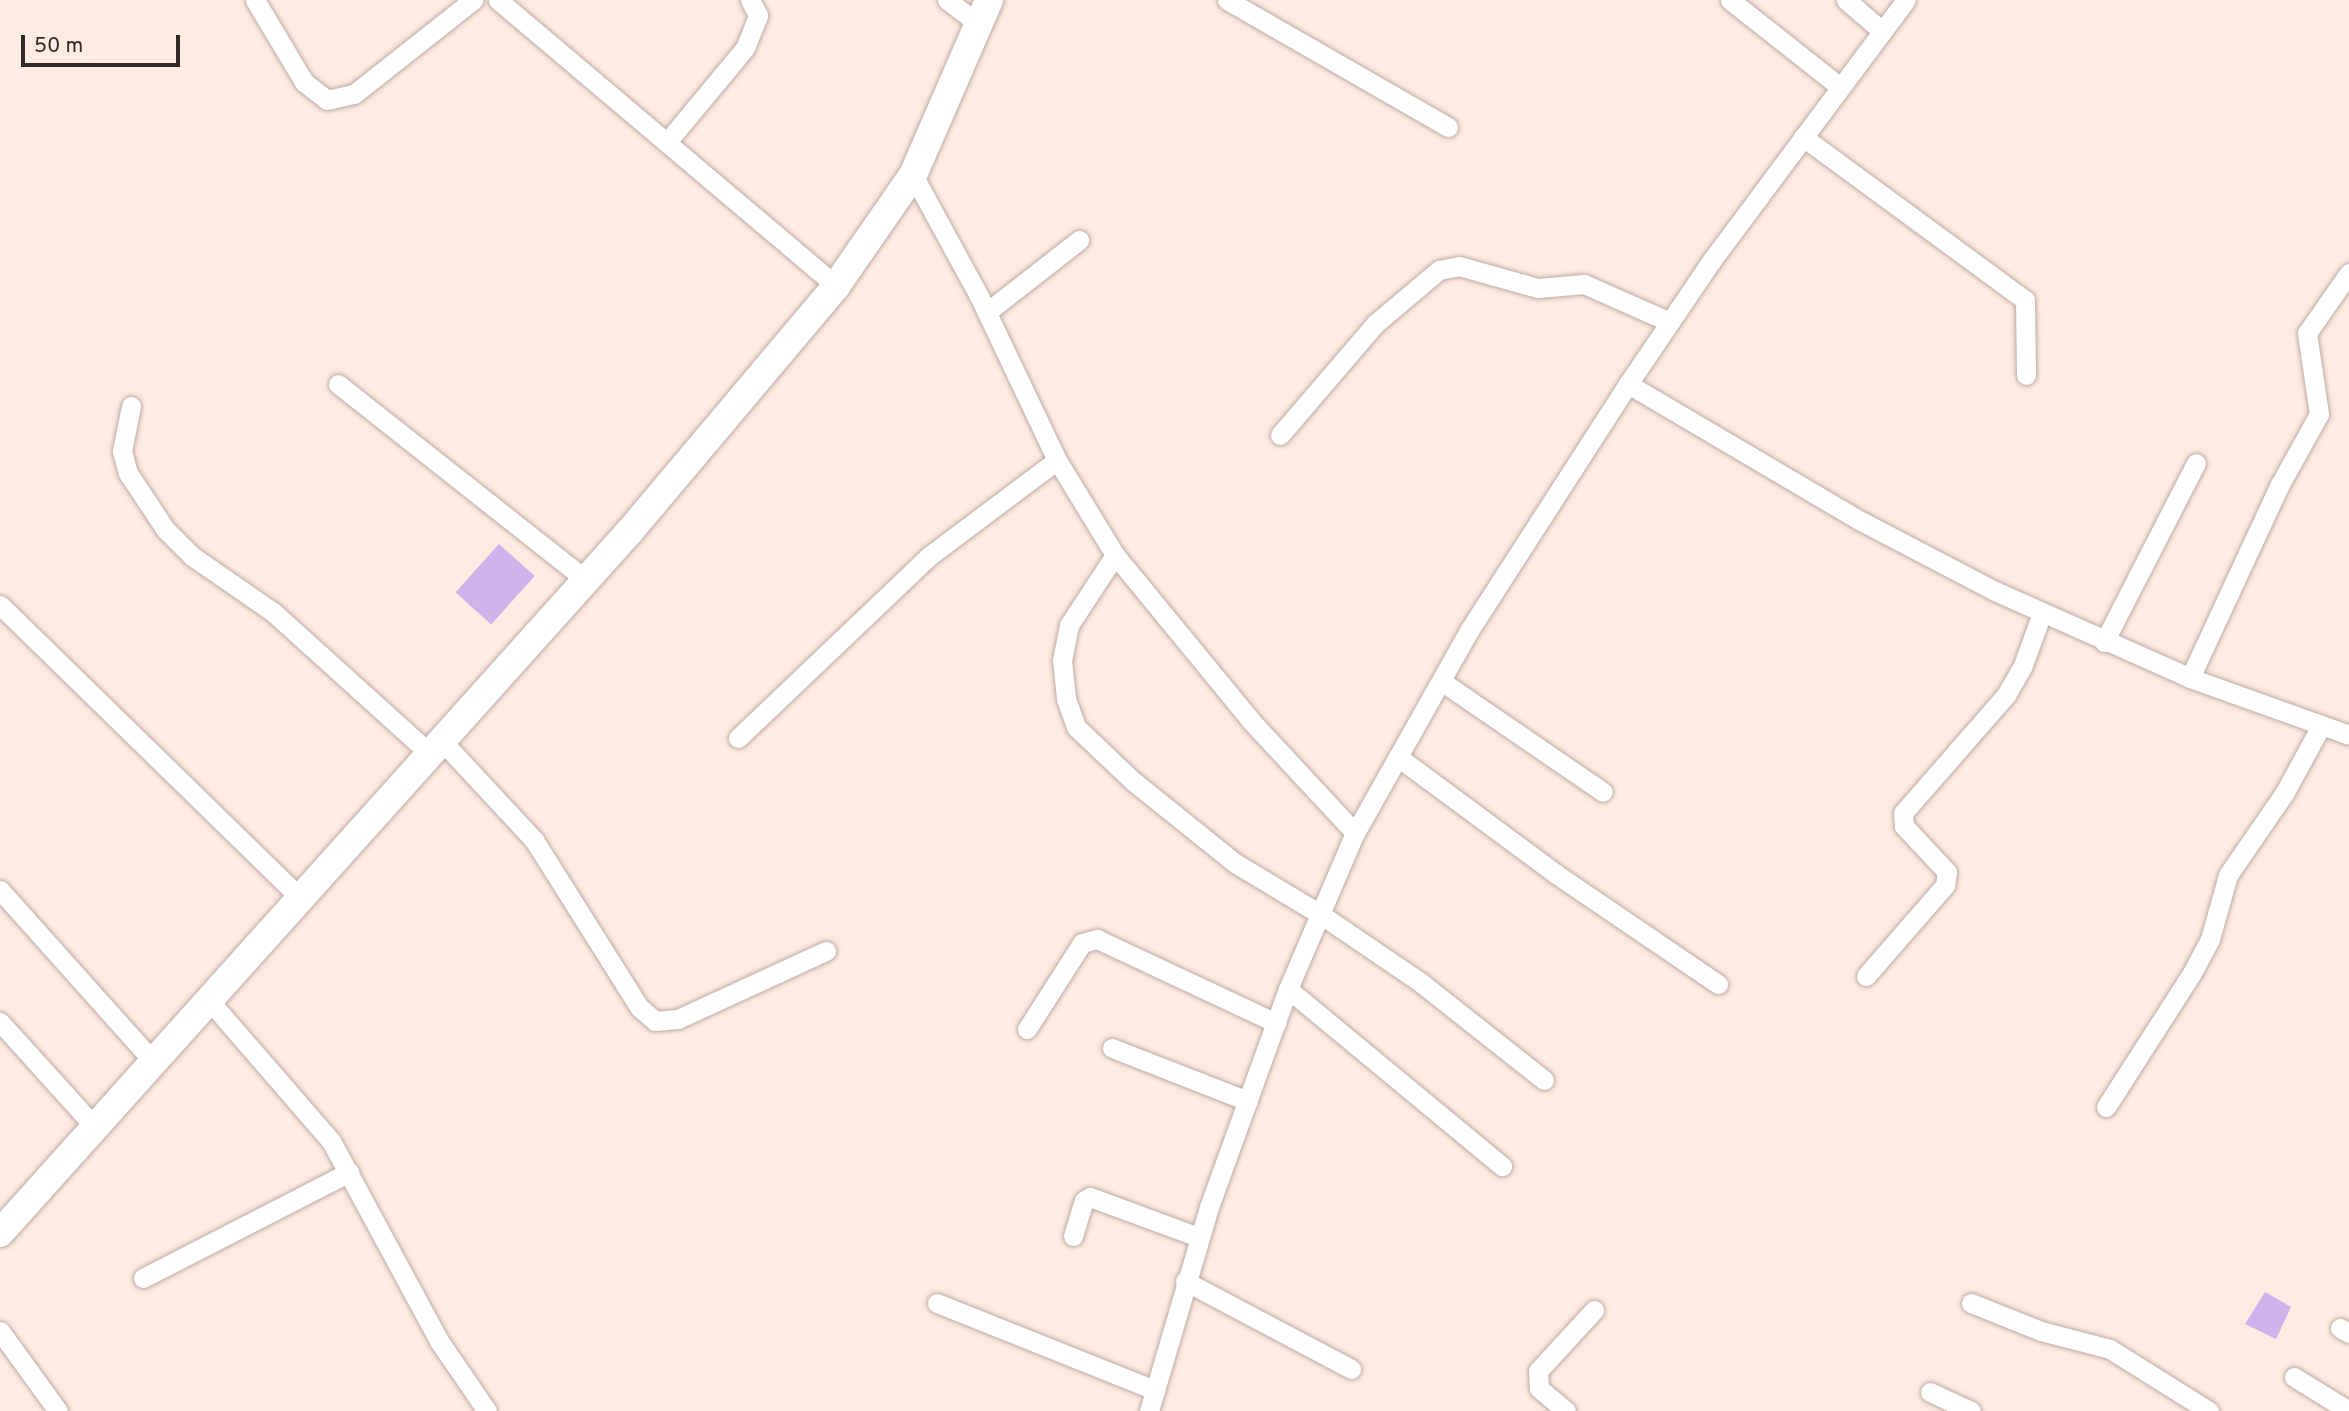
<!DOCTYPE html>
<html>
<head>
<meta charset="utf-8">
<style>
  body { margin:0 }
  #map { position:relative; width:2349px; height:1411px; overflow:hidden; background:#feebe2; font-family:Overpass,sans-serif }
  div>[style] { position:absolute }
  .building>* { inset:0; background:#cdb3ea; transform-origin:0 0 }
  .roads { filter:drop-shadow(0 0 2px #bdaba3) drop-shadow(0 0 2px #bdaba3) }
  .street>* { height:19px; margin:-9.5px; padding:0 9.5px; transform-origin:9.5px; border-radius:9.5px; background:#fff }
  .secondary>* { height:28px; margin:-14px; padding:0 14px; transform-origin:14px; border-radius:14px; background:#fff }
  span { translate:-50% -50%; white-space:nowrap; text-align:center; line-height:1.15; -webkit-text-stroke:5px #feebe2; paint-order:stroke }
  .scale { position:absolute; left:21px; top:35px; width:159px; height:32px; box-sizing:border-box; border:4px solid #302926; border-top:0; padding-left:9px; font-size:21px; line-height:24px; white-space:nowrap; color:#302926; -webkit-text-stroke:5px #feebe2; paint-order:stroke }
</style>
</head>
<body>
<div id="map">
  <div class="building">
    <div style="left:499px;top:544px;width:48px;height:65px;rotate:42deg"></div>
    <div style="clip-path:polygon(2265px 1292px,2291px 1307px,2276px 1339px,2245px 1324px)"></div>
  </div>
  <div class="roads">
    <div class="street">
      <div style="left:255px;top:0;width:96px;rotate:59.1deg"></div>
      <div style="left:304px;top:82px;width:29px;rotate:38deg"></div>
      <div style="left:327px;top:100px;width:28px;rotate:-13deg"></div>
      <div style="left:354px;top:94px;width:152px;rotate:-38.3deg"></div>
      <div style="left:498px;top:0;width:443px;rotate:40.2deg"></div>
      <div style="left:947px;top:0;width:40px;rotate:37deg"></div>
      <div style="left:1227px;top:0;width:255px;rotate:29.9deg"></div>
      <div style="left:1730px;top:0;width:139px;rotate:38.3deg"></div>
      <div style="left:1846px;top:0;width:48px;rotate:40.7deg"></div>
      <div style="left:1803px;top:137px;width:275px;rotate:36.3deg"></div>
      <div style="left:2025px;top:300px;width:75px;rotate:89.2deg"></div>
      <div style="left:667px;top:142px;width:122px;rotate:-50.3deg"></div>
      <div style="left:745px;top:48px;width:35px;rotate:-68deg"></div>
      <div style="left:758px;top:15px;width:17px;rotate:-118deg"></div>
      <div style="left:913px;top:175px;width:138px;rotate:61.4deg"></div>
      <div style="left:979px;top:296px;width:182px;rotate:64.6deg"></div>
      <div style="left:1057px;top:460px;width:111px;rotate:58.6deg"></div>
      <div style="left:1115px;top:555px;width:216px;rotate:50.6deg"></div>
      <div style="left:1252px;top:722px;width:151px;rotate:47.1deg"></div>
      <div style="left:987px;top:312px;width:117px;rotate:-38deg"></div>
      <div style="left:338px;top:384px;width:316px;rotate:38.3deg"></div>
      <div style="left:1628px;top:384px;width:270px;rotate:30.5deg"></div>
      <div style="left:1861px;top:521px;width:151px;rotate:27.6deg"></div>
      <div style="left:1995px;top:591px;width:214px;rotate:24deg"></div>
      <div style="left:2190px;top:678px;width:169px;rotate:19.7deg"></div>
      <div style="left:131px;top:406px;width:46px;rotate:101.3deg"></div>
      <div style="left:122px;top:451px;width:23px;rotate:75deg"></div>
      <div style="left:128px;top:473px;width:67px;rotate:56.5deg"></div>
      <div style="left:165px;top:529px;width:38px;rotate:45deg"></div>
      <div style="left:192px;top:556px;width:98px;rotate:34.7deg"></div>
      <div style="left:273px;top:612px;width:210px;rotate:42.1deg"></div>
      <div style="left:1280px;top:435px;width:146px;rotate:-49.4deg"></div>
      <div style="left:1375px;top:324px;width:84px;rotate:-40.2deg"></div>
      <div style="left:1439px;top:270px;width:20px;rotate:-11deg"></div>
      <div style="left:1459px;top:266px;width:82px;rotate:15.6deg"></div>
      <div style="left:1538px;top:288px;width:46px;rotate:-5deg"></div>
      <div style="left:1584px;top:284px;width:94px;rotate:23.8deg"></div>
      <div style="left:1115px;top:555px;width:84px;rotate:123.3deg"></div>
      <div style="left:1069px;top:625px;width:36px;rotate:101deg"></div>
      <div style="left:1062px;top:660px;width:39px;rotate:84deg"></div>
      <div style="left:1066px;top:699px;width:30px;rotate:70deg"></div>
      <div style="left:1076px;top:727px;width:79px;rotate:43.5deg"></div>
      <div style="left:1133px;top:781px;width:131px;rotate:38.8deg"></div>
      <div style="left:1235px;top:863px;width:99px;rotate:31deg"></div>
      <div style="left:1320px;top:914px;width:121px;rotate:34.2deg"></div>
      <div style="left:1420px;top:982px;width:158px;rotate:38.3deg"></div>
      <div style="left:0;top:605px;width:418px;rotate:44.3deg"></div>
      <div style="left:2104px;top:642px;width:201px;rotate:-62.8deg"></div>
      <div style="left:2190px;top:678px;width:212px;rotate:-65.1deg"></div>
      <div style="left:2279px;top:486px;width:82px;rotate:-60.9deg"></div>
      <div style="left:2319px;top:414px;width:82px;rotate:-98.4deg"></div>
      <div style="left:2307px;top:333px;width:73px;rotate:-55deg"></div>
      <div style="left:1441px;top:681px;width:196px;rotate:34.4deg"></div>
      <div style="left:738px;top:738px;width:262px;rotate:-43.6deg"></div>
      <div style="left:928px;top:557px;width:161px;rotate:-36.9deg"></div>
      <div style="left:441px;top:740px;width:137px;rotate:47.1deg"></div>
      <div style="left:534px;top:840px;width:197px;rotate:57.8deg"></div>
      <div style="left:639px;top:1007px;width:21px;rotate:41deg"></div>
      <div style="left:655px;top:1021px;width:23px;rotate:-5deg"></div>
      <div style="left:678px;top:1019px;width:163px;rotate:-24.7deg"></div>
      <div style="left:1398px;top:757px;width:197px;rotate:36.5deg"></div>
      <div style="left:1556px;top:874px;width:196px;rotate:34.2deg"></div>
      <div style="left:0;top:890px;width:229px;rotate:48.2deg"></div>
      <div style="left:1866px;top:976px;width:121px;rotate:-49deg"></div>
      <div style="left:1945px;top:885px;width:13px;rotate:-81deg"></div>
      <div style="left:1947px;top:872px;width:63px;rotate:-133.1deg"></div>
      <div style="left:1904px;top:826px;width:13px;rotate:-94deg"></div>
      <div style="left:1903px;top:813px;width:157px;rotate:-48.9deg"></div>
      <div style="left:2006px;top:695px;width:34px;rotate:-60deg"></div>
      <div style="left:2023px;top:665px;width:55px;rotate:-69.9deg"></div>
      <div style="left:1288px;top:989px;width:278px;rotate:39.6deg"></div>
      <div style="left:207px;top:998px;width:189px;rotate:49.1deg"></div>
      <div style="left:331px;top:1141px;width:227px;rotate:61.6deg"></div>
      <div style="left:439px;top:1341px;width:85px;rotate:55.6deg"></div>
      <div style="left:0;top:1022px;width:142px;rotate:47.9deg"></div>
      <div style="left:1027px;top:1029px;width:102px;rotate:-57.4deg"></div>
      <div style="left:1082px;top:943px;width:16px;rotate:-15deg"></div>
      <div style="left:1097px;top:939px;width:198px;rotate:25.1deg"></div>
      <div style="left:1112px;top:1048px;width:146px;rotate:21.3deg"></div>
      <div style="left:2106px;top:1107px;width:159px;rotate:-57.3deg"></div>
      <div style="left:2192px;top:973px;width:38px;rotate:-62deg"></div>
      <div style="left:2210px;top:939px;width:66px;rotate:-74.3deg"></div>
      <div style="left:2228px;top:875px;width:101px;rotate:-55.5deg"></div>
      <div style="left:2285px;top:792px;width:75px;rotate:-61.4deg"></div>
      <div style="left:1073px;top:1236px;width:37px;rotate:-73deg"></div>
      <div style="left:1084px;top:1201px;width:7px;rotate:-34deg"></div>
      <div style="left:1090px;top:1197px;width:116px;rotate:20.2deg"></div>
      <div style="left:143px;top:1278px;width:232px;rotate:-27.2deg"></div>
      <div style="left:1185px;top:1281px;width:188px;rotate:27.9deg"></div>
      <div style="left:937px;top:1303px;width:235px;rotate:21.8deg"></div>
      <div style="left:1971px;top:1303px;width:75px;rotate:21.8deg"></div>
      <div style="left:2041px;top:1331px;width:71px;rotate:14.6deg"></div>
      <div style="left:2110px;top:1349px;width:117px;rotate:32.1deg"></div>
      <div style="left:2340px;top:1328px;width:10px;rotate:29deg"></div>
      <div style="left:0;top:1331px;width:99px;rotate:54.1deg"></div>
      <div style="left:2294px;top:1377px;width:65px;rotate:31.7deg"></div>
      <div style="left:1930px;top:1392px;width:45px;rotate:24.9deg"></div>
      <div style="left:1149px;top:1411px;width:213px;rotate:-73.6deg"></div>
      <div style="left:1209px;top:1207px;width:232px;rotate:-70.1deg"></div>
      <div style="left:1288px;top:989px;width:170px;rotate:-66.8deg"></div>
      <div style="left:1355px;top:833px;width:234px;rotate:-60.6deg"></div>
      <div style="left:1470px;top:629px;width:292px;rotate:-57.2deg"></div>
      <div style="left:1628px;top:384px;width:150px;rotate:-55.9deg"></div>
      <div style="left:1712px;top:260px;width:324px;rotate:-53.3deg"></div>
      <div style="left:1566px;top:1411px;width:35px;rotate:-140deg"></div>
      <div style="left:1539px;top:1388px;width:17px;rotate:-93deg"></div>
      <div style="left:1538px;top:1371px;width:83px;rotate:-47.4deg"></div>
    </div>
    <div class="secondary">
      <div style="left:0;top:1233px;width:943px;rotate:-48.09deg"></div>
      <div style="left:630px;top:531px;width:320px;rotate:-49.9deg"></div>
      <div style="left:836px;top:286px;width:135px;rotate:-55.3deg"></div>
      <div style="left:913px;top:175px;width:191px;rotate:-66.5deg"></div>
    </div>
  </div>
  <div class="scale">50 m</div>
</div>
</body>
</html>
